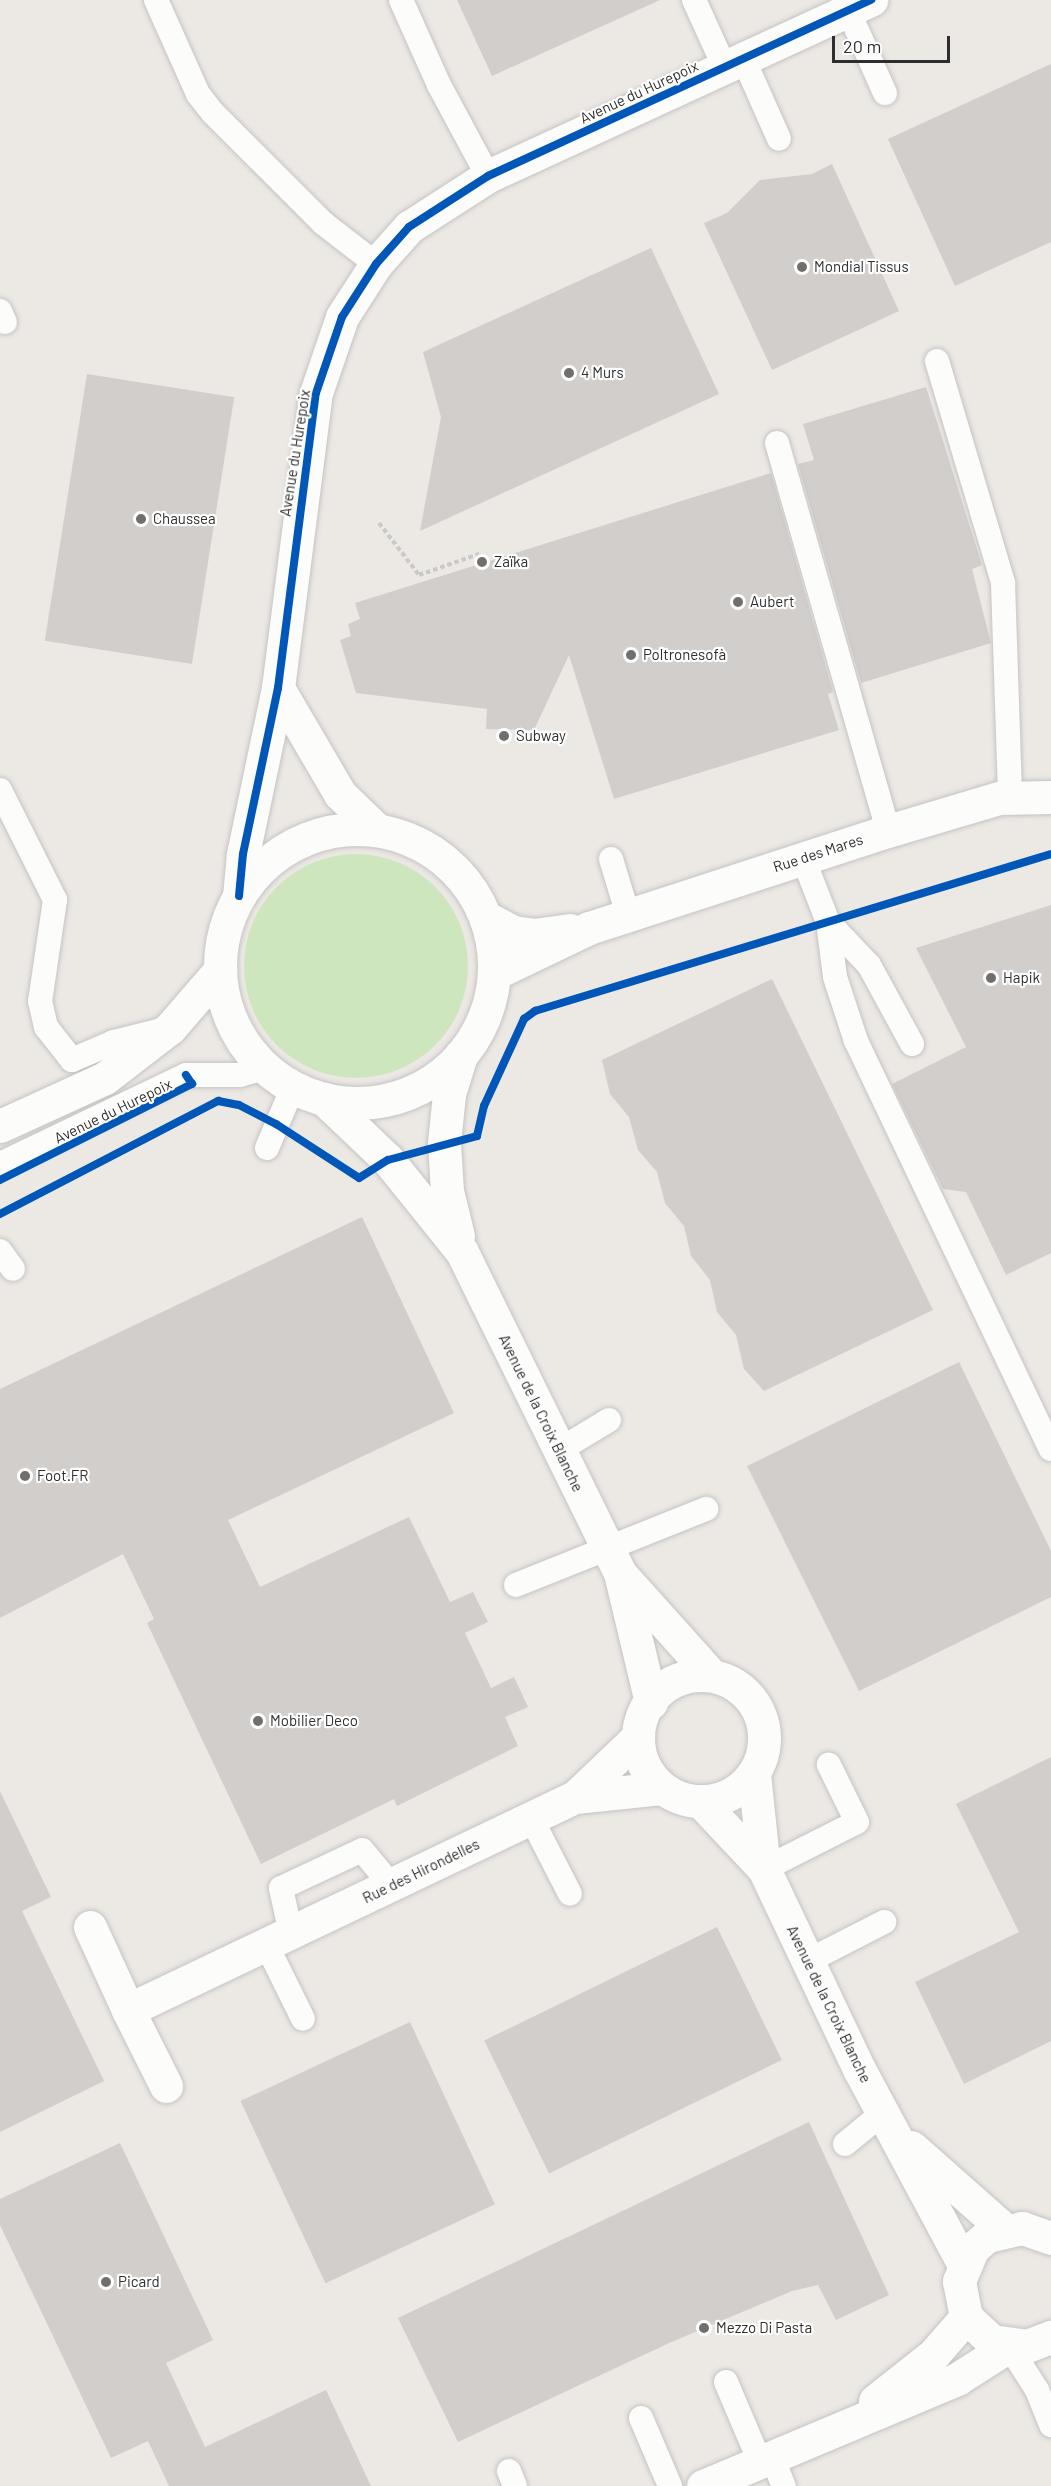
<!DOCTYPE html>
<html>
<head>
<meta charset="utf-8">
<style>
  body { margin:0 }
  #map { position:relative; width:1051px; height:2486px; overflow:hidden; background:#ece8e4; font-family:Barlow,sans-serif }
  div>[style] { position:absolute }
  .green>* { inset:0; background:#cee6be }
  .round { border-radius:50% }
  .building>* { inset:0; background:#d1cecb; transform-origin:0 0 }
  .path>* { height:4px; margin-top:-2px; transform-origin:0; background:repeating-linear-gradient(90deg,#c9c9c8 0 4.5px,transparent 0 7.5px) }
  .roads { filter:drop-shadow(0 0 2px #c5c4c5) drop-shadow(0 0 2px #c5c4c5) }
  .service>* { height:24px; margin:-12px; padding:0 12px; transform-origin:12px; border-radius:12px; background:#fcfcfb }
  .minor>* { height:33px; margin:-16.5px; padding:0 16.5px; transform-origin:16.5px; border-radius:16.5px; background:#fcfcfb }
  .minor>.ring { margin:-16.5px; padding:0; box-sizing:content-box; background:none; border:33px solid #fcfcfb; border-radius:50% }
  .cycleway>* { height:8px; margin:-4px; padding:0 4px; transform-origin:4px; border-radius:4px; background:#0057b8 }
  .dots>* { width:16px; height:16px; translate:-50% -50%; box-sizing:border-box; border:3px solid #fff; border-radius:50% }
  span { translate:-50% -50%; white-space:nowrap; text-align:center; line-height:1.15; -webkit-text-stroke:4.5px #fff; paint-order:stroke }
  .street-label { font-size:15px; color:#2e2e2e }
  .poi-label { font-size:15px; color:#2e2e2e }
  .left { translate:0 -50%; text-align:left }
  .scale { position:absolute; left:832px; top:36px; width:118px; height:27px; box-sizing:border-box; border:3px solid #2e2e2e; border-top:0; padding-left:8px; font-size:18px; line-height:21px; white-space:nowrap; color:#2e2e2e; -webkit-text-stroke:4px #fff; paint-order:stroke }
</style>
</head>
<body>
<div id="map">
  <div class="green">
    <div class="round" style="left:244px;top:854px;width:224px;height:224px"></div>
  </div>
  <div class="building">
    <div style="clip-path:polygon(457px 0,660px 0,492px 76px)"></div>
    <div style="clip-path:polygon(1051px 64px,1051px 242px,955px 286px,888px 139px)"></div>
    <div style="clip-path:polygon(832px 164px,899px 311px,772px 370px,704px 223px,727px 213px,760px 180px,812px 174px)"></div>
    <div style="clip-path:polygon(651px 248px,719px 394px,420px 531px,441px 417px,423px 352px)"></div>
    <div style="left:87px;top:374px;width:149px;height:270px;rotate:9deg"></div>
    <div style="clip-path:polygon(926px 387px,982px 565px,972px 569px,991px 643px,861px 683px,798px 464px,814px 460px,803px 424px)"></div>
    <div style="clip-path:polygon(771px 473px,833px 692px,828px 694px,839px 730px,614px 799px,569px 655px,534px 730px,486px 729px,487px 709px,356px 693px,340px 640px,351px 636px,348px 624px,360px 619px,355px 603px)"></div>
    <div style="clip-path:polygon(1051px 905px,1051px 1253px,1006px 1275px,966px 1192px,943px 1189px,892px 1084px,966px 1047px,916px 948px)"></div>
    <div style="clip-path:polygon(772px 979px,933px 1310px,764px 1391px,744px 1369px,736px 1335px,717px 1312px,710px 1280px,691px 1256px,684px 1226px,665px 1203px,657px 1172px,638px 1150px,629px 1117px,610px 1094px,602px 1060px)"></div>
    <div style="clip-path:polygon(362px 1217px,454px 1413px,228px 1520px,260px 1587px,409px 1517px,450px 1602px,473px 1592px,488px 1622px,465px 1633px,491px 1688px,514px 1677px,528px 1707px,505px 1717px,518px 1746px,397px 1806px,394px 1799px,261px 1864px,147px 1623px,154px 1619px,123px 1554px,0 1618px,0 1389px)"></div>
    <div style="clip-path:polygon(959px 1362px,1051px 1551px,1051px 1597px,859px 1691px,747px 1466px)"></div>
    <div style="clip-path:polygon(1051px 1757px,1051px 2041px,964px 2084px,915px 1982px,1019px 1932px,956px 1804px)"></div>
    <div style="clip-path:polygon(0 1791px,51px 1897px,22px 1911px,104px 2081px,0 2132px)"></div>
    <div style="left:717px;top:1927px;width:148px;height:259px;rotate:64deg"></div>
    <div style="left:410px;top:2022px;width:201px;height:187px;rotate:65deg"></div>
    <div style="clip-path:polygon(809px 2122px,889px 2295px,836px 2320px,818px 2285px,792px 2291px,667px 2344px,458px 2442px,398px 2318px)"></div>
    <div style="clip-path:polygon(120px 2143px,213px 2340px,166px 2363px,205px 2447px,326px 2390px,371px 2486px,169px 2486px,148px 2441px,111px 2458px,0 2225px,0 2199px)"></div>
  </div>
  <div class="path">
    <div style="left:379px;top:523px;width:66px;rotate:52.4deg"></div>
    <div style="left:419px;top:575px;width:64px;rotate:-19.3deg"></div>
    <div style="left:479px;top:554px;width:9px;rotate:69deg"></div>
  </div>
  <div class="roads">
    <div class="service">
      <div style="left:156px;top:0;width:103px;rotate:65.9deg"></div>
      <div style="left:198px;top:94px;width:24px;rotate:52deg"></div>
      <div style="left:213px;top:113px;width:156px;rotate:45deg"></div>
      <div style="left:323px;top:223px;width:67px;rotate:37.7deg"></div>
      <div style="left:401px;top:0;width:93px;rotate:65.9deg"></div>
      <div style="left:439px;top:85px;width:103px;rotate:61.7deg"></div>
      <div style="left:694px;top:0;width:75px;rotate:65.5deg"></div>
      <div style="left:848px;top:10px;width:91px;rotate:66deg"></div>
      <div style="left:744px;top:60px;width:86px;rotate:66.1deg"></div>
      <div style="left:0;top:311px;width:12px;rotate:66deg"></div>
      <div style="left:937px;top:361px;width:232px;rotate:73.4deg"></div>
      <div style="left:1003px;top:583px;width:214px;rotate:88.1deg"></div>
      <div style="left:777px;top:443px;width:404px;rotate:74deg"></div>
      <div style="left:0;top:790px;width:123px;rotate:63.4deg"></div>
      <div style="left:55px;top:900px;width:102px;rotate:98.4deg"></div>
      <div style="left:40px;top:1001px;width:27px;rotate:77deg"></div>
      <div style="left:46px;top:1027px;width:42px;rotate:51.8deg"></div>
      <div style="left:72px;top:1060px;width:46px;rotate:-23.2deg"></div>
      <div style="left:114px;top:1042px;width:49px;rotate:-14deg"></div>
      <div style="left:803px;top:858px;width:69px;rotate:68.7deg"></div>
      <div style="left:828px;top:922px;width:59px;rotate:46.4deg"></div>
      <div style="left:869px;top:965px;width:90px;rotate:61.4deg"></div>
      <div style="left:611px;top:859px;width:59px;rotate:73.1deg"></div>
      <div style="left:828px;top:922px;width:55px;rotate:82.7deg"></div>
      <div style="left:835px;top:977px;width:67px;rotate:71.8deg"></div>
      <div style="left:856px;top:1041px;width:452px;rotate:64.5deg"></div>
      <div style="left:267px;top:1148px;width:66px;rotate:-66.9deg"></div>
      <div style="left:0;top:1164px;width:206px;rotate:-25.6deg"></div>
      <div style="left:186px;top:1075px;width:54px"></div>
      <div style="left:240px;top:1075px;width:26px;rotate:-16deg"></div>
      <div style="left:0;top:1251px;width:22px;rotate:54deg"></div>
      <div style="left:561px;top:1449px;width:56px;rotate:-31.1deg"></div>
      <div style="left:516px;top:1585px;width:205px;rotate:-21.8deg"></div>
      <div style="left:531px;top:1818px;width:85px;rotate:62.8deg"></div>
      <div style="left:764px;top:1869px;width:104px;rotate:-26.8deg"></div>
      <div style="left:857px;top:1822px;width:64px;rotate:-116.2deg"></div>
      <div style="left:291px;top:1934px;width:47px;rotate:-102.3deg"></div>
      <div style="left:281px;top:1888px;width:89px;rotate:-25.1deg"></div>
      <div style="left:362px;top:1850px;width:45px;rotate:50.4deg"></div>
      <div style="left:267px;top:1946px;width:81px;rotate:63.7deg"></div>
      <div style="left:806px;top:1962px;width:88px;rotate:-27.1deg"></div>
      <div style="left:845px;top:2144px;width:50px;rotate:-39.4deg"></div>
      <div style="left:1009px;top:2346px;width:52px;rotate:57.5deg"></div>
      <div style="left:1037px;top:2390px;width:38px;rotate:68deg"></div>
      <div style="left:726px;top:2382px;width:87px;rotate:67deg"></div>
      <div style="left:641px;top:2418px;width:74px;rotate:66.9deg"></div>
      <div style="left:772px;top:2457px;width:31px;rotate:68deg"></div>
      <div style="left:509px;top:2471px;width:16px;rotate:68deg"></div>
    </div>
    <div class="minor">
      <div style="left:278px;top:688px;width:123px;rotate:59.7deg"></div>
      <div style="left:340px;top:794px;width:50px;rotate:44.2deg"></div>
      <div class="ring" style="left:220px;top:829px;width:241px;height:241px"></div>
      <div style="left:239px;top:896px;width:42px;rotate:-84.6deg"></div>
      <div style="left:243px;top:854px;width:170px;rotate:-78.1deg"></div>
      <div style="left:278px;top:688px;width:297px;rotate:-82.7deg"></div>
      <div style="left:316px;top:393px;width:80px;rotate:-71.1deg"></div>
      <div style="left:342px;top:317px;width:63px;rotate:-57.3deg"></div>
      <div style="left:376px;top:264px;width:50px;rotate:-48.3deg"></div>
      <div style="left:409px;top:227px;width:94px;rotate:-32.8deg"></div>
      <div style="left:488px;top:176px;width:422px;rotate:-24.7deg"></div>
      <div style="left:487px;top:918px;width:30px;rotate:28deg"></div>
      <div style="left:513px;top:932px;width:21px;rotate:8deg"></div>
      <div style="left:534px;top:935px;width:36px;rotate:-8deg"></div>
      <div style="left:495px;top:973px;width:104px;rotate:-25.6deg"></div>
      <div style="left:589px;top:928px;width:314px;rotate:-18deg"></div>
      <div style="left:888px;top:831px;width:116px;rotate:-16.6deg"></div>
      <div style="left:999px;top:798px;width:52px;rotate:-1.1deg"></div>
      <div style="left:324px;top:1099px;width:88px;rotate:43.6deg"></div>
      <div style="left:388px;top:1160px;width:118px;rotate:51.2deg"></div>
      <div style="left:462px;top:1252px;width:358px;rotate:63.8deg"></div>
      <div style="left:620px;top:1573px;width:133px;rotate:76.5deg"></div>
      <div style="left:0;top:1126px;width:115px;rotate:-24.6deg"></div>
      <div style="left:105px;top:1078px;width:82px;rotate:-37.6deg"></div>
      <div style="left:170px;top:1028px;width:77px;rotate:-49.2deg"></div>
      <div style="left:458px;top:1236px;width:46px;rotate:-103.7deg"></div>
      <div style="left:447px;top:1191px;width:48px;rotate:-93.6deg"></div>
      <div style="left:444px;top:1143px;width:49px;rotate:-84.2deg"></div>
      <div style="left:449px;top:1094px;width:41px;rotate:-72.9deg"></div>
      <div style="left:625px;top:1579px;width:129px;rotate:48.1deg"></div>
      <div class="ring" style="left:638px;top:1675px;width:93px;height:93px"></div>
      <div style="left:754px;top:1774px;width:96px;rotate:84deg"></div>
      <div style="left:575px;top:1797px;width:87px;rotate:-5.9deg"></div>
      <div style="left:700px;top:1801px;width:93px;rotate:46.7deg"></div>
      <div style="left:764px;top:1869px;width:221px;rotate:64.6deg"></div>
      <div style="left:859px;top:2069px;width:220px;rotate:61.8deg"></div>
      <div style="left:90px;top:1927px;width:91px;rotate:65.4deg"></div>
      <div style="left:128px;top:2010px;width:495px;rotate:-25.5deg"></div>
      <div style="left:575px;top:1797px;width:87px;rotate:-43.6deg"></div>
      <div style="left:128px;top:2010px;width:85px;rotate:63.4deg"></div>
      <div style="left:911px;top:2147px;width:124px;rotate:41.4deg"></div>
      <div style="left:1051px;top:2238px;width:31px;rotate:-161deg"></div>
      <div style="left:1022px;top:2228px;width:36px;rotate:167deg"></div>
      <div style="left:987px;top:2236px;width:18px;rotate:139deg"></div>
      <div style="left:973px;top:2248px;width:36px;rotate:113deg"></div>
      <div style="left:959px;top:2281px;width:37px;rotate:79deg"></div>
      <div style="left:966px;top:2317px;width:35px;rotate:43deg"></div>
      <div style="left:992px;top:2341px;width:35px;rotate:8deg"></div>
      <div style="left:1027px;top:2346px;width:26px;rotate:-21deg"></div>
      <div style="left:875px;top:2401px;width:75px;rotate:-38.5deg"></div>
      <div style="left:934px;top:2354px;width:49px;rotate:-49.1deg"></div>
      <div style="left:703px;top:2486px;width:276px;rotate:-22.8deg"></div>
      <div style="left:957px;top:2379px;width:62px;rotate:-32.4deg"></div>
    </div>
  </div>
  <div class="cycleway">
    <div style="left:239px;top:896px;width:42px;rotate:-84.6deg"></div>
    <div style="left:243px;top:854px;width:170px;rotate:-78.1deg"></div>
    <div style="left:278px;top:688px;width:297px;rotate:-82.7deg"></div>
    <div style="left:316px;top:393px;width:80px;rotate:-71.1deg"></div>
    <div style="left:342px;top:317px;width:63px;rotate:-57.3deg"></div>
    <div style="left:376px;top:264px;width:50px;rotate:-48.3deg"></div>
    <div style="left:409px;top:227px;width:94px;rotate:-32.8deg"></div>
    <div style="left:488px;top:176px;width:422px;rotate:-24.7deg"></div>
    <div style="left:0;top:1180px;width:215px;rotate:-26.6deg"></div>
    <div style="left:192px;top:1084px;width:11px;rotate:-124deg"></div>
    <div style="left:0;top:1214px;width:246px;rotate:-27.4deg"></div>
    <div style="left:218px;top:1101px;width:21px;rotate:11deg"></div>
    <div style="left:239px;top:1105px;width:42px;rotate:27.2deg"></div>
    <div style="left:276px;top:1124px;width:99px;rotate:33deg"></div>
    <div style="left:359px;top:1178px;width:34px;rotate:-32deg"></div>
    <div style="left:388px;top:1160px;width:92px;rotate:-15.1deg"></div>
    <div style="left:477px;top:1136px;width:31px;rotate:-77deg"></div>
    <div style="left:484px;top:1106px;width:96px;rotate:-65.3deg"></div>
    <div style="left:524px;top:1019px;width:14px;rotate:-36deg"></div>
    <div style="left:535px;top:1011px;width:539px;rotate:-16.92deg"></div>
  </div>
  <div class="dots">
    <div style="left:802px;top:267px;background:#706f6e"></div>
    <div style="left:569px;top:373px;background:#706f6e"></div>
    <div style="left:141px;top:519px;background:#706f6e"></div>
    <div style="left:482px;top:562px;background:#706f6e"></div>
    <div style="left:738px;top:602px;background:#706f6e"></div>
    <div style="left:631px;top:655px;background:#706f6e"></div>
    <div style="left:504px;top:736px;background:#706f6e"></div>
    <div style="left:991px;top:978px;background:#706f6e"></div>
    <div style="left:25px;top:1476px;background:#706f6e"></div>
    <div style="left:258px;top:1721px;background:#706f6e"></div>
    <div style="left:106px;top:2282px;background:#706f6e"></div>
    <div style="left:704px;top:2328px;background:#706f6e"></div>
  </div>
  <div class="street-label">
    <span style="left:639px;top:92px;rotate:-25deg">Avenue du Hurepoix</span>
    <span style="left:295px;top:453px;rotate:-81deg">Avenue du Hurepoix</span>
    <span style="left:818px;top:853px;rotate:-18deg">Rue des Mares</span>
    <span style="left:113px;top:1111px;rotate:-26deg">Avenue du Hurepoix</span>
    <span style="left:541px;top:1413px;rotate:64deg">Avenue de la Croix Blanche</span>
    <span style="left:421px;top:1871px;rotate:-26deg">Rue des Hirondelles</span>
    <span style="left:829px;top:2004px;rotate:64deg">Avenue de la Croix Blanche</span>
  </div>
  <div class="poi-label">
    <span class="left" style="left:814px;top:267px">Mondial Tissus</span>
    <span class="left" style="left:581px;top:373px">4 Murs</span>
    <span class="left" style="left:153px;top:519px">Chaussea</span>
    <span class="left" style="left:494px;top:562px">Zaïka</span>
    <span class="left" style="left:750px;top:602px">Aubert</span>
    <span class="left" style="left:643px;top:655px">Poltronesofà</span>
    <span class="left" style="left:516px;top:736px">Subway</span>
    <span class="left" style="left:1003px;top:978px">Hapik</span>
    <span class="left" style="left:37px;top:1476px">Foot.FR</span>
    <span class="left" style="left:270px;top:1721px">Mobilier Deco</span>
    <span class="left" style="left:118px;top:2282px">Picard</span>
    <span class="left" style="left:716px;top:2328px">Mezzo Di Pasta</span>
  </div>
  <div class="scale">20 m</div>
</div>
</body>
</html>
